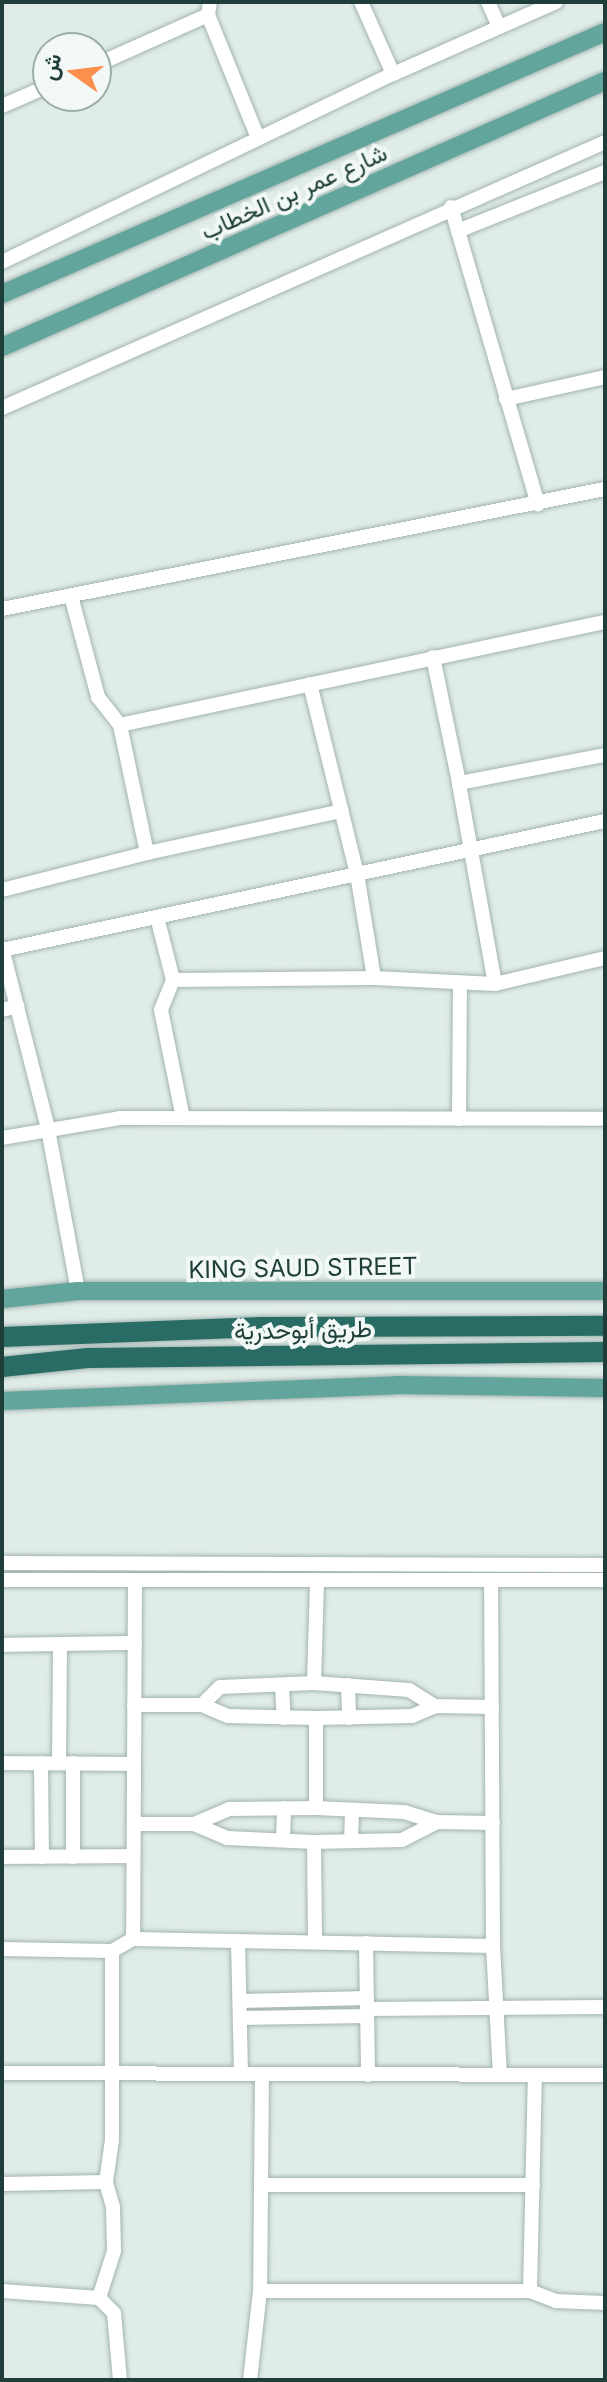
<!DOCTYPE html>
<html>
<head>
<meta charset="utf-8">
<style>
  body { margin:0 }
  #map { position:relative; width:607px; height:2382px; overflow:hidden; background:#e0ece8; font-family:Inter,Vazirmatn,sans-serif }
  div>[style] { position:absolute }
  .roads { filter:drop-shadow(0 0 2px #a2b4b0) drop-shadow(0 0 2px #a2b4b0) }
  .minor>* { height:14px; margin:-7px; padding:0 7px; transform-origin:7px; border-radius:7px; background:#fff }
  .major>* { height:18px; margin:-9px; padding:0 9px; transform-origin:9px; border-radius:9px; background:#61a59c }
  .highway>* { height:20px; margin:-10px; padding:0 10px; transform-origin:10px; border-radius:10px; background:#296c66 }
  span { translate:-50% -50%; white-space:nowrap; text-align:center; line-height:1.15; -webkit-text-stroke:8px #f1f8f5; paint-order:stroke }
  .street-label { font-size:24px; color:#1f3e39 }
  .frame { position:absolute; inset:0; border:4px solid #1f3e39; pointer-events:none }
  .north { position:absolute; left:32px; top:32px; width:80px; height:80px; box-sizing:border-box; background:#f1f8f5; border:2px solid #9daeaa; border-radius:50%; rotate:284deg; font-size:22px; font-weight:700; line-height:32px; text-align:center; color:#1f3e39 }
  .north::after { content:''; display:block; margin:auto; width:28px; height:36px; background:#fc8e4e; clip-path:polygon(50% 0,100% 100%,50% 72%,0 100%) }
</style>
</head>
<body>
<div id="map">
  <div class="roads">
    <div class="minor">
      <div style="left:210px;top:2px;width:13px;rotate:99deg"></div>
      <div style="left:208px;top:15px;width:133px;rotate:67.9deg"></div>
      <div style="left:361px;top:2px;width:79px;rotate:66deg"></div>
      <div style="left:488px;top:2px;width:27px;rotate:66deg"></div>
      <div style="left:96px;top:65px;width:123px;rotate:-24.1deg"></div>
      <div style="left:2px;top:106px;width:50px;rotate:-23.5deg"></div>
      <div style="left:451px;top:207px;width:310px;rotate:73.7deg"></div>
      <div style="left:458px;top:231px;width:158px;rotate:-21.9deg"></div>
      <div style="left:2px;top:262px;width:434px;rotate:-25.7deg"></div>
      <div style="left:393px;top:74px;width:178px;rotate:-23.8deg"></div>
      <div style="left:506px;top:399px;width:101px;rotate:-12.5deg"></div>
      <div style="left:2px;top:408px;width:659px;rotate:-23.8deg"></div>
      <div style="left:71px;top:596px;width:105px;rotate:75deg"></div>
      <div style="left:98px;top:697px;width:36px;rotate:52deg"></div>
      <div style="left:2px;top:609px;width:615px;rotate:-11.26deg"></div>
      <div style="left:433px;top:657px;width:129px;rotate:78.3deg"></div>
      <div style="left:310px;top:684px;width:196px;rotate:76.1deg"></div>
      <div style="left:357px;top:874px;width:105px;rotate:80.7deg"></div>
      <div style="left:147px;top:853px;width:199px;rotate:-12.2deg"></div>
      <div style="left:2px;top:890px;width:150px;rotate:-14.3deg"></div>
      <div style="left:147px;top:853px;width:131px;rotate:-101.9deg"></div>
      <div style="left:120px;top:725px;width:496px;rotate:-12deg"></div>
      <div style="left:157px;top:917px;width:65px;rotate:75.7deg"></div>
      <div style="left:173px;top:980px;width:201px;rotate:-0.6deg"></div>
      <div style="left:374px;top:978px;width:121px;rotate:2.8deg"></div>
      <div style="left:495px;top:984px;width:113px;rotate:-13.3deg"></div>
      <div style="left:2px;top:948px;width:187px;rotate:75.7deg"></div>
      <div style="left:48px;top:1129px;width:165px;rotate:79.5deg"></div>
      <div style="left:2px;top:950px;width:617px;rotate:-12.08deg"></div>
      <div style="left:173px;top:980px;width:32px;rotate:112deg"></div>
      <div style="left:161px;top:1010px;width:110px;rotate:78.5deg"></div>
      <div style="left:495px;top:984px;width:204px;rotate:-100.2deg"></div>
      <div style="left:459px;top:783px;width:149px;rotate:-10.9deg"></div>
      <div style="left:2px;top:1010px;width:16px;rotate:-14deg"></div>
      <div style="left:459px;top:1119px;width:136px;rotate:-89.6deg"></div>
      <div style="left:2px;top:1138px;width:120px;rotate:-9.6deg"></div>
      <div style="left:120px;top:1118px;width:485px;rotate:0.1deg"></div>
      <div style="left:2px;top:1563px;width:603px;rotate:0.19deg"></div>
      <div style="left:2px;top:1580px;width:603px"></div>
      <div style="left:135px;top:1580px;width:359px;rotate:90.3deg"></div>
      <div style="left:133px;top:1939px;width:360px;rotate:1.1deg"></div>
      <div style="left:493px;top:1946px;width:366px;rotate:-90.3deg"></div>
      <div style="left:2px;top:1645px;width:133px;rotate:-0.9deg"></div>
      <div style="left:314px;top:1683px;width:103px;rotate:-88.3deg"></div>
      <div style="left:282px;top:1685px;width:33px;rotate:87deg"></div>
      <div style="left:348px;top:1685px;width:33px;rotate:88deg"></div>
      <div style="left:134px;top:1705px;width:68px"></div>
      <div style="left:202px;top:1705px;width:25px;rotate:-45deg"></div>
      <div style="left:220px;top:1687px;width:94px;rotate:-2.4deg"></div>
      <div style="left:314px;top:1683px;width:95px;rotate:4.2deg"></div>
      <div style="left:409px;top:1690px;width:31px;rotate:32deg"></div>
      <div style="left:435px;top:1706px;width:57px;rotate:1deg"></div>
      <div style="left:202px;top:1705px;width:28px;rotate:23deg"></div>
      <div style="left:228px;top:1716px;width:88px;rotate:1.3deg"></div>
      <div style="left:316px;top:1718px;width:96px;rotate:-1.2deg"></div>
      <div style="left:412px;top:1716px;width:25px;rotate:-23deg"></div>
      <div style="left:316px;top:1718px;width:90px;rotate:90deg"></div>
      <div style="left:2px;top:1763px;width:132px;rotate:0.4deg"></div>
      <div style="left:41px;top:1763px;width:94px;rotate:89.4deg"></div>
      <div style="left:59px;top:1763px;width:119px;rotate:-89.5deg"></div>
      <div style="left:73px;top:1763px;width:94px;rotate:90deg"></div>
      <div style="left:134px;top:1824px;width:60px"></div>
      <div style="left:194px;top:1824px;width:38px;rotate:-23deg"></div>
      <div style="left:229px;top:1809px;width:87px;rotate:-0.7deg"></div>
      <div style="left:316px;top:1808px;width:88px;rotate:2.6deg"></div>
      <div style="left:404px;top:1812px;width:34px;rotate:17deg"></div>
      <div style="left:437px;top:1822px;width:56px;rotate:1deg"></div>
      <div style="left:194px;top:1824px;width:36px;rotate:23deg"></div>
      <div style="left:227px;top:1838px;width:87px;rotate:2.6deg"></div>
      <div style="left:314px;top:1842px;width:88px;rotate:-1.3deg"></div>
      <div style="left:402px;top:1840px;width:39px;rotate:-27deg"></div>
      <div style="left:283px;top:1840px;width:32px;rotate:-88deg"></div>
      <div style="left:351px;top:1841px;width:31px;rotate:-88deg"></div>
      <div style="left:314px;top:1842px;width:100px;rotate:89.4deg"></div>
      <div style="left:2px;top:1857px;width:131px;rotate:-0.4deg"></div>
      <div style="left:238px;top:1941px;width:133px;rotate:88.7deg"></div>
      <div style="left:366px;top:1943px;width:132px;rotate:89.1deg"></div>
      <div style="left:493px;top:1946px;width:129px;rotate:86.9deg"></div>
      <div style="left:2px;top:1949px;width:110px;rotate:1deg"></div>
      <div style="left:112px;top:1951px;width:24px;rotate:-30deg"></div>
      <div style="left:240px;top:2001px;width:127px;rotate:-1.4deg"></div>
      <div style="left:367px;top:2009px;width:238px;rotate:-0.5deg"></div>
      <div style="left:240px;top:2018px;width:127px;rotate:-0.9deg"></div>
      <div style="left:2px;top:2073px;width:603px;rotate:0.19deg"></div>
      <div style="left:262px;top:2074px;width:217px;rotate:90.5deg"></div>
      <div style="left:260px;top:2291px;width:270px"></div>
      <div style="left:530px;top:2291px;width:216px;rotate:-88.7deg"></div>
      <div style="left:2px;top:2184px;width:104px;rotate:-1.1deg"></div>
      <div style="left:261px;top:2185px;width:272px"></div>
      <div style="left:2px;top:2291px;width:97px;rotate:4.1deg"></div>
      <div style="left:99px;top:2298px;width:21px;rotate:45deg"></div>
      <div style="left:114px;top:2313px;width:67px;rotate:84.9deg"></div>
      <div style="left:530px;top:2291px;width:28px;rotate:21deg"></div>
      <div style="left:556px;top:2301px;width:49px;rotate:2.3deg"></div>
      <div style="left:99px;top:2298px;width:49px;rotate:-72.3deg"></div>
      <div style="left:114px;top:2251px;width:44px;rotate:-91.3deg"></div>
      <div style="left:113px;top:2207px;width:26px;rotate:-106deg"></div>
      <div style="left:106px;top:2182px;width:42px;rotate:-81.9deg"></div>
      <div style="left:112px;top:2140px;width:189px;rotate:-90deg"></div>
      <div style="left:250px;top:2380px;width:90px;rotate:-83.6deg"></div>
    </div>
    <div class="major">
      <div style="left:2px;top:294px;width:657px;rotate:-23.48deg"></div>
      <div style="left:2px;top:347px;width:659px;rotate:-23.8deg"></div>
      <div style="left:2px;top:1299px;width:76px;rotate:-6deg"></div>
      <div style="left:78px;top:1291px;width:527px"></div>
      <div style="left:2px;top:1401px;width:395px;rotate:-2.3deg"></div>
      <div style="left:397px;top:1385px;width:208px;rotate:0.8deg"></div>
    </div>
    <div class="highway">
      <div style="left:2px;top:1337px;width:260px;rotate:-2.2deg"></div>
      <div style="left:262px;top:1327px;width:343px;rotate:-0.2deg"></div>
      <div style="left:2px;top:1367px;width:86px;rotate:-6deg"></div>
      <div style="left:88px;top:1358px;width:517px;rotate:-0.66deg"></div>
    </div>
  </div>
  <div class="street-label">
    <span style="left:294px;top:192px;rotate:-24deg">شارع عمر بن الخطاب</span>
    <span style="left:303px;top:1268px;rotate:-1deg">KING SAUD STREET</span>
    <span style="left:303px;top:1330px;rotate:-1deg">طريق أبوحدرية</span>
  </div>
  <div class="frame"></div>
  <div class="north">ش</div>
</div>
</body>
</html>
